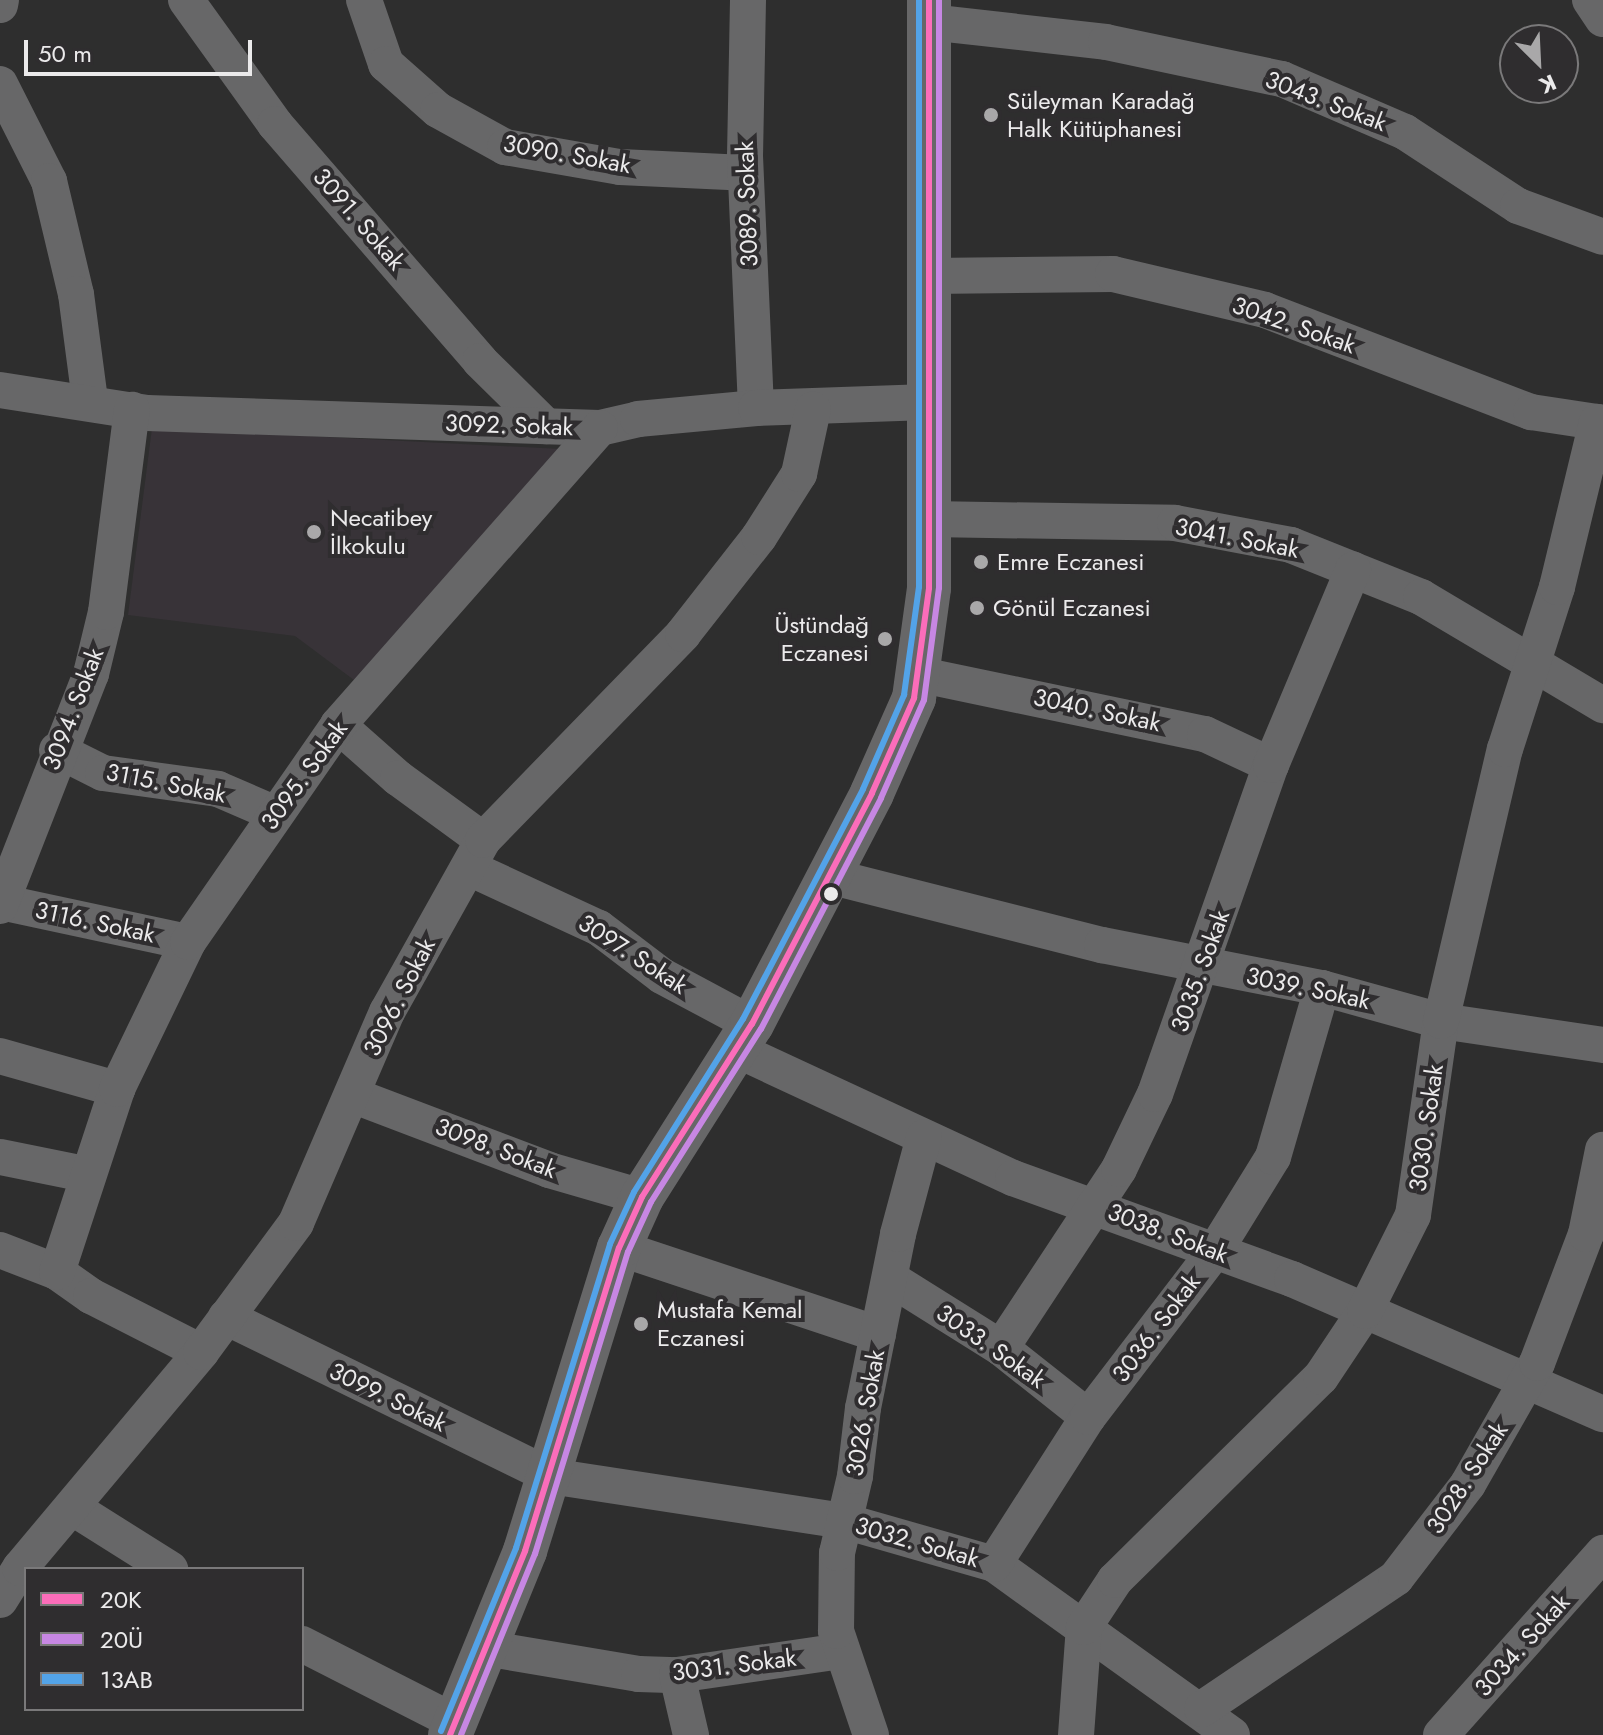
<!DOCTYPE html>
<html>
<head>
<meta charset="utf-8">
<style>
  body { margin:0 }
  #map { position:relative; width:1603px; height:1735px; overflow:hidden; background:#2e2e2e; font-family:Jost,sans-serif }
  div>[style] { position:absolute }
  .built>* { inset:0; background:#383338 }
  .minor>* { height:36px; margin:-18px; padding:0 18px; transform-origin:18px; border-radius:18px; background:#676768 }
  .tertiary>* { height:44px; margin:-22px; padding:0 22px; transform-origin:22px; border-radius:22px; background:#676768 }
  .bus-1>* { height:6px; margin:-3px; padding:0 3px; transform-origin:3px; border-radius:3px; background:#fb6dba }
  .bus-2>* { height:6px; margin:-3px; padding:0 3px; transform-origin:3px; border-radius:3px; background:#c787e3 }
  .bus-3>* { height:6px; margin:-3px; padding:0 3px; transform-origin:3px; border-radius:3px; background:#53a3e8 }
  .dots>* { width:22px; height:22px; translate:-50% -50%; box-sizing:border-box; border:4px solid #2f2d2f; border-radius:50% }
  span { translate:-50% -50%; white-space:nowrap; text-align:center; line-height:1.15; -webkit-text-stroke:8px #2f2d2f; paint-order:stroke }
  .poi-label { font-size:24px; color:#ebeaeb }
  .left { translate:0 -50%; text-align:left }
  .right { translate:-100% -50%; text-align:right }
  .street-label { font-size:24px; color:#ebeaeb }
  .legend { position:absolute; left:24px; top:1567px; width:280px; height:144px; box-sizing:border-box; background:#2f2d2f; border:2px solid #7a797a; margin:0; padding:10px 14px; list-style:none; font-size:24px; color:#ebeaeb }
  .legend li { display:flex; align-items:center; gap:16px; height:40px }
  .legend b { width:40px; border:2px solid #7a797a }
  .north { position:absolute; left:1499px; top:24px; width:80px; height:80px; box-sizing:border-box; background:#2f2d2f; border:2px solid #7a797a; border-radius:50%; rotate:156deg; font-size:22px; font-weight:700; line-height:32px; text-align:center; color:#ebeaeb }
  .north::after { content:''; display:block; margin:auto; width:28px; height:36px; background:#a9a8a9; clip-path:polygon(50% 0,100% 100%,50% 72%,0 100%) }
  .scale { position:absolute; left:24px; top:40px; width:228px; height:36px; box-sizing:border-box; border:4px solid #ebeaeb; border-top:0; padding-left:10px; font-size:24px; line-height:28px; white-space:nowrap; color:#ebeaeb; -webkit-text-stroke:6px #2f2d2f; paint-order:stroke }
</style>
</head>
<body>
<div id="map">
  <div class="built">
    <div style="clip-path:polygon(152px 428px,561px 449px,358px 683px,295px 636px,128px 615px)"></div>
  </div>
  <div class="minor">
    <div style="left:186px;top:0;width:153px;rotate:54.3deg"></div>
    <div style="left:275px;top:124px;width:313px;rotate:49.1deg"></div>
    <div style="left:480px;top:361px;width:93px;rotate:44.6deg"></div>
    <div style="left:364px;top:0;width:68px;rotate:71deg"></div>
    <div style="left:386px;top:64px;width:69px;rotate:41.5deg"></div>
    <div style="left:438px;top:110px;width:77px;rotate:28.9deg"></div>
    <div style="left:505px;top:147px;width:117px;rotate:9.9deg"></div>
    <div style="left:620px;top:167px;width:125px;rotate:2.7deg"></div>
    <div style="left:748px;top:0;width:156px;rotate:91.1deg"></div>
    <div style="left:745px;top:156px;width:252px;rotate:87.5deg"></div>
    <div style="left:1590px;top:0;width:23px;rotate:56deg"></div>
    <div style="left:0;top:5px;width:5px;rotate:-79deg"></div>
    <div style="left:929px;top:22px;width:178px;rotate:6.4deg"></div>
    <div style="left:1106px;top:42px;width:180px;rotate:11.9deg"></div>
    <div style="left:1282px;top:79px;width:134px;rotate:23.3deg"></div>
    <div style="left:1405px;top:132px;width:135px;rotate:33.2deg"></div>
    <div style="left:1518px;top:206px;width:90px;rotate:20deg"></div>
    <div style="left:0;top:84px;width:109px;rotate:63.2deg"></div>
    <div style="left:49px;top:181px;width:116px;rotate:76.6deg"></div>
    <div style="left:76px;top:294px;width:108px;rotate:82.5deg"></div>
    <div style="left:929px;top:276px;width:184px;rotate:-0.6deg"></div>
    <div style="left:1113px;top:274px;width:156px;rotate:13.3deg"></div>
    <div style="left:1265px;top:310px;width:285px;rotate:21deg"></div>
    <div style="left:1531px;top:412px;width:73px;rotate:8.7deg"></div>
    <div style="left:0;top:390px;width:149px;rotate:8.9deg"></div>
    <div style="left:147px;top:413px;width:453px;rotate:1.9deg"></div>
    <div style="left:600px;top:428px;width:39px;rotate:-13deg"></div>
    <div style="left:638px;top:419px;width:119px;rotate:-5.3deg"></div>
    <div style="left:756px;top:408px;width:172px;rotate:-2deg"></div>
    <div style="left:929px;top:519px;width:246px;rotate:0.9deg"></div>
    <div style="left:1175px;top:523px;width:118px;rotate:10.7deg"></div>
    <div style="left:1291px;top:545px;width:140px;rotate:21.8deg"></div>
    <div style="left:1421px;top:597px;width:212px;rotate:30.7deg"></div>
    <div style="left:917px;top:674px;width:294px;rotate:11.8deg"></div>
    <div style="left:1205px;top:734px;width:73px;rotate:25.2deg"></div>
    <div style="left:338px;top:725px;width:80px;rotate:41.5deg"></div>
    <div style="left:398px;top:778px;width:105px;rotate:36.1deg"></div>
    <div style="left:57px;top:750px;width:51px;rotate:26.6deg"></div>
    <div style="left:103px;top:773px;width:116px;rotate:7.9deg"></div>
    <div style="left:218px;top:789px;width:63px;rotate:23.3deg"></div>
    <div style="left:469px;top:868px;width:143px;rotate:24.8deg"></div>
    <div style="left:599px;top:928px;width:79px;rotate:37.3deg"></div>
    <div style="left:662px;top:976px;width:102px;rotate:28.1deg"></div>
    <div style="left:829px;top:876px;width:282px;rotate:14.2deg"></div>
    <div style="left:1102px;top:945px;width:224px;rotate:11.1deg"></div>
    <div style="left:1322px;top:988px;width:123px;rotate:15.5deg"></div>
    <div style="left:1441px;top:1021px;width:164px;rotate:8.4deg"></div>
    <div style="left:1px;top:902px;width:191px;rotate:12.1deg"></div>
    <div style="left:0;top:906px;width:249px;rotate:-68.6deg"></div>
    <div style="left:91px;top:674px;width:64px;rotate:-76.4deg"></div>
    <div style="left:106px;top:612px;width:204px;rotate:-82.7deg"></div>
    <div style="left:735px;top:1049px;width:306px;rotate:24.9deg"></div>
    <div style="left:1013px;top:1178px;width:297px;rotate:19.9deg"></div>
    <div style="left:1292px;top:1279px;width:339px;rotate:23.5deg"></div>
    <div style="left:0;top:1056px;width:122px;rotate:15.8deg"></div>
    <div style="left:352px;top:1095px;width:211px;rotate:20.8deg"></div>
    <div style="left:549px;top:1170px;width:97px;rotate:16.2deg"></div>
    <div style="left:0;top:1157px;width:87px;rotate:11.3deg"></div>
    <div style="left:619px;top:1248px;width:273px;rotate:18.4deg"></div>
    <div style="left:0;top:1250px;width:61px;rotate:21.1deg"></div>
    <div style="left:57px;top:1272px;width:42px;rotate:35.2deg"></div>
    <div style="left:91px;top:1296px;width:123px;rotate:27deg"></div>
    <div style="left:57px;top:1272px;width:193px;rotate:-71.8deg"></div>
    <div style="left:117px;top:1089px;width:163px;rotate:-64.2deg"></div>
    <div style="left:188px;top:942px;width:264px;rotate:-55.3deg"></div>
    <div style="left:338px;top:725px;width:396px;rotate:-48.6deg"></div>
    <div style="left:891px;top:1279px;width:130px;rotate:32.1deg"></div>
    <div style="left:1001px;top:1348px;width:111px;rotate:38.4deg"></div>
    <div style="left:226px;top:1317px;width:361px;rotate:26.1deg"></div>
    <div style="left:550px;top:1476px;width:297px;rotate:8.7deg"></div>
    <div style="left:844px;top:1521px;width:156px;rotate:16deg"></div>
    <div style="left:994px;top:1564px;width:293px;rotate:35.7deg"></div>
    <div style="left:1001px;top:1348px;width:214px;rotate:-56.6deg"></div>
    <div style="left:1119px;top:1169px;width:83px;rotate:-64.4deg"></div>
    <div style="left:1155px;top:1094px;width:349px;rotate:-70.6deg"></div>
    <div style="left:1271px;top:765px;width:212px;rotate:-67.2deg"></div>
    <div style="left:73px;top:1508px;width:115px;rotate:32.2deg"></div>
    <div style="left:994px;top:1564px;width:174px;rotate:-57.4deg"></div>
    <div style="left:1088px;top:1417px;width:209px;rotate:-52.6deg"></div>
    <div style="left:1215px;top:1251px;width:110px;rotate:-58.3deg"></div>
    <div style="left:1273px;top:1157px;width:176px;rotate:-73.8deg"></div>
    <div style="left:0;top:1600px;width:38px;rotate:-58deg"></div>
    <div style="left:20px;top:1568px;width:282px;rotate:-50deg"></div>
    <div style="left:201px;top:1352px;width:160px;rotate:-53.6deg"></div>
    <div style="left:296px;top:1223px;width:230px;rotate:-66.7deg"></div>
    <div style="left:387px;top:1012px;width:197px;rotate:-60.8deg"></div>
    <div style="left:483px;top:840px;width:287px;rotate:-45.8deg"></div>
    <div style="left:683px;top:634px;width:123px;rotate:-51.9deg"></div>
    <div style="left:759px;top:537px;width:75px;rotate:-57.6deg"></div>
    <div style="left:799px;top:474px;width:66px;rotate:-77.8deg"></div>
    <div style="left:302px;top:1644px;width:172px;rotate:27deg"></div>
    <div style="left:485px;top:1648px;width:156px;rotate:9.6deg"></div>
    <div style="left:639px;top:1674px;width:38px;rotate:2deg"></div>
    <div style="left:677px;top:1675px;width:166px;rotate:-8.3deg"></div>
    <div style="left:677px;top:1675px;width:62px;rotate:76.9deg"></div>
    <div style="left:1202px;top:1709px;width:234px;rotate:-34deg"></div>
    <div style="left:1396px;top:1578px;width:118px;rotate:-52.5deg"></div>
    <div style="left:1468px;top:1484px;width:139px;rotate:-60.3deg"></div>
    <div style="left:1537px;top:1363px;width:138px;rotate:-69.2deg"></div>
    <div style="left:1586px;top:1234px;width:86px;rotate:-78.6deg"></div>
    <div style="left:871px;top:1735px;width:110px;rotate:-108.6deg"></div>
    <div style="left:836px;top:1631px;width:78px;rotate:-89.3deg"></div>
    <div style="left:837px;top:1553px;width:79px;rotate:-76.8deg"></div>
    <div style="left:855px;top:1476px;width:68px;rotate:-83.3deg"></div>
    <div style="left:863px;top:1408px;width:177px;rotate:-78.6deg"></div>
    <div style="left:898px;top:1234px;width:100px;rotate:-75deg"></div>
    <div style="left:1076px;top:1735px;width:108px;rotate:-85.8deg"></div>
    <div style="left:1084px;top:1627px;width:56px;rotate:-56.6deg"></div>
    <div style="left:1115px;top:1580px;width:289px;rotate:-44.6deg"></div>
    <div style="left:1321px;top:1377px;width:79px;rotate:-56.3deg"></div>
    <div style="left:1365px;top:1311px;width:107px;rotate:-63.4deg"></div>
    <div style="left:1413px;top:1215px;width:196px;rotate:-81.8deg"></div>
    <div style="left:1441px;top:1021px;width:279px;rotate:-76.8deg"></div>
    <div style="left:1505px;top:749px;width:170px;rotate:-72.2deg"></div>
    <div style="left:1557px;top:587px;width:170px;rotate:-76.4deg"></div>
    <div style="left:1441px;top:1735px;width:244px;rotate:-48.3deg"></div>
  </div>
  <div class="tertiary">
    <div style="left:450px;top:1735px;width:199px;rotate:-67.8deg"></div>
    <div style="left:525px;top:1551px;width:317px;rotate:-72.8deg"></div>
    <div style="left:619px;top:1248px;width:56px;rotate:-65.7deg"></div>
    <div style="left:642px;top:1197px;width:205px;rotate:-57.6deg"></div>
    <div style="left:752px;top:1024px;width:260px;rotate:-62.5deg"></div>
    <div style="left:872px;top:793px;width:104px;rotate:-66.1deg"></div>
    <div style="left:914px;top:698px;width:111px;rotate:-82.2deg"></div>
    <div style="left:929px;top:588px;width:588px;rotate:-90deg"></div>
  </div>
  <div class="bus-1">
    <div style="left:450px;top:1735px;width:199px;rotate:-67.8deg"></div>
    <div style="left:525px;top:1551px;width:317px;rotate:-72.8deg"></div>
    <div style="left:619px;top:1248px;width:56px;rotate:-65.7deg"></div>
    <div style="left:642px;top:1197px;width:205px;rotate:-57.6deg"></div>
    <div style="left:752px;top:1024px;width:260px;rotate:-62.5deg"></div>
    <div style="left:872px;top:793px;width:104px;rotate:-66.1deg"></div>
    <div style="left:914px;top:698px;width:111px;rotate:-82.2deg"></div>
    <div style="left:929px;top:588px;width:588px;rotate:-90deg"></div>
  </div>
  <div class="bus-2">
    <div style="left:461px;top:1735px;width:196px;rotate:-67.8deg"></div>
    <div style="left:535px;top:1554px;width:316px;rotate:-72.9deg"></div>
    <div style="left:628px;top:1252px;width:55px;rotate:-65.3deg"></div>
    <div style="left:651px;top:1202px;width:205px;rotate:-57.6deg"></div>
    <div style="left:761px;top:1029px;width:260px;rotate:-62.5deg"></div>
    <div style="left:881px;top:798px;width:107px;rotate:-66.3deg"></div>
    <div style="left:924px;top:700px;width:113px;rotate:-82.4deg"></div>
    <div style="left:939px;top:588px;width:588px;rotate:-90deg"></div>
  </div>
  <div class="bus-3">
    <div style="left:441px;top:1731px;width:198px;rotate:-67.7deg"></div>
    <div style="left:516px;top:1548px;width:318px;rotate:-72.8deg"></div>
    <div style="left:610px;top:1244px;width:57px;rotate:-65.2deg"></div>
    <div style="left:634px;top:1192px;width:204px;rotate:-57.8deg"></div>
    <div style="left:743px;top:1019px;width:259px;rotate:-62.4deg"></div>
    <div style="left:863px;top:789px;width:103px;rotate:-66.4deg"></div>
    <div style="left:904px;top:695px;width:109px;rotate:-82.1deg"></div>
    <div style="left:919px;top:587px;width:587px;rotate:-90deg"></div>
  </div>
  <div class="dots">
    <div style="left:991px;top:115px;background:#a9a8a9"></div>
    <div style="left:314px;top:532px;background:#a9a8a9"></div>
    <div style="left:981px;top:562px;background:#a9a8a9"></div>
    <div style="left:977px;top:608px;background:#a9a8a9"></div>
    <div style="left:885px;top:639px;background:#a9a8a9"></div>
    <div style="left:831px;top:894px;background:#ebeaeb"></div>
    <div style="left:641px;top:1324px;background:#a9a8a9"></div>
  </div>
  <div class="poi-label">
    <span class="left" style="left:1007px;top:115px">Süleyman Karadağ<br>Halk Kütüphanesi</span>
    <span class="left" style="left:330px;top:532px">Necatibey<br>İlkokulu</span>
    <span class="left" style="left:997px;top:562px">Emre Eczanesi</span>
    <span class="left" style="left:993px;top:608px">Gönül Eczanesi</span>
    <span class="right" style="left:869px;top:639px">Üstündağ<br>Eczanesi</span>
    <span class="left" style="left:657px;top:1324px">Mustafa Kemal<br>Eczanesi</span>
  </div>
  <div class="street-label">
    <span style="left:1326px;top:101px;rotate:21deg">3043. Sokak</span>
    <span style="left:567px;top:154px;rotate:10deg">3090. Sokak</span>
    <span style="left:747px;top:204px;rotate:-92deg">3089. Sokak</span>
    <span style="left:359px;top:219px;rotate:49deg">3091. Sokak</span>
    <span style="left:1294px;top:325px;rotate:19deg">3042. Sokak</span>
    <span style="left:509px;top:425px;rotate:2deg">3092. Sokak</span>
    <span style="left:1237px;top:538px;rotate:11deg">3041. Sokak</span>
    <span style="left:73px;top:709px;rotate:-69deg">3094. Sokak</span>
    <span style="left:1097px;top:710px;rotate:12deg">3040. Sokak</span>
    <span style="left:304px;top:775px;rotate:-54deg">3095. Sokak</span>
    <span style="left:166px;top:783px;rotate:11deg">3115. Sokak</span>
    <span style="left:95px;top:922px;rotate:12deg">3116. Sokak</span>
    <span style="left:633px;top:954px;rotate:33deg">3097. Sokak</span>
    <span style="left:1200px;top:971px;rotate:-70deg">3035. Sokak</span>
    <span style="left:1308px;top:988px;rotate:12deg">3039. Sokak</span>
    <span style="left:399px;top:997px;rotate:-63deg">3096. Sokak</span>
    <span style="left:1426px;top:1128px;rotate:-82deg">3030. Sokak</span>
    <span style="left:496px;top:1148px;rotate:21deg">3098. Sokak</span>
    <span style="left:1168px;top:1233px;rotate:21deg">3038. Sokak</span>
    <span style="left:1156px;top:1328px;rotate:-53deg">3036. Sokak</span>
    <span style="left:991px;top:1346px;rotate:35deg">3033. Sokak</span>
    <span style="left:388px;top:1397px;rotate:26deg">3099. Sokak</span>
    <span style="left:865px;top:1413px;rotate:-80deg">3026. Sokak</span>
    <span style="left:1467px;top:1478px;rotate:-57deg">3028. Sokak</span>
    <span style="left:917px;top:1542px;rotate:16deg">3032. Sokak</span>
    <span style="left:1522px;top:1645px;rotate:-48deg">3034. Sokak</span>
    <span style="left:734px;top:1665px;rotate:-7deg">3031. Sokak</span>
  </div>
  <ul class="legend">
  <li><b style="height:10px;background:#fb6dba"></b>20K</li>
  <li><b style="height:10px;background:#c787e3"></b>20Ü</li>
  <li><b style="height:10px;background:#53a3e8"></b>13AB</li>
  </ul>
  <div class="north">K</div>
  <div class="scale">50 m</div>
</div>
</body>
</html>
